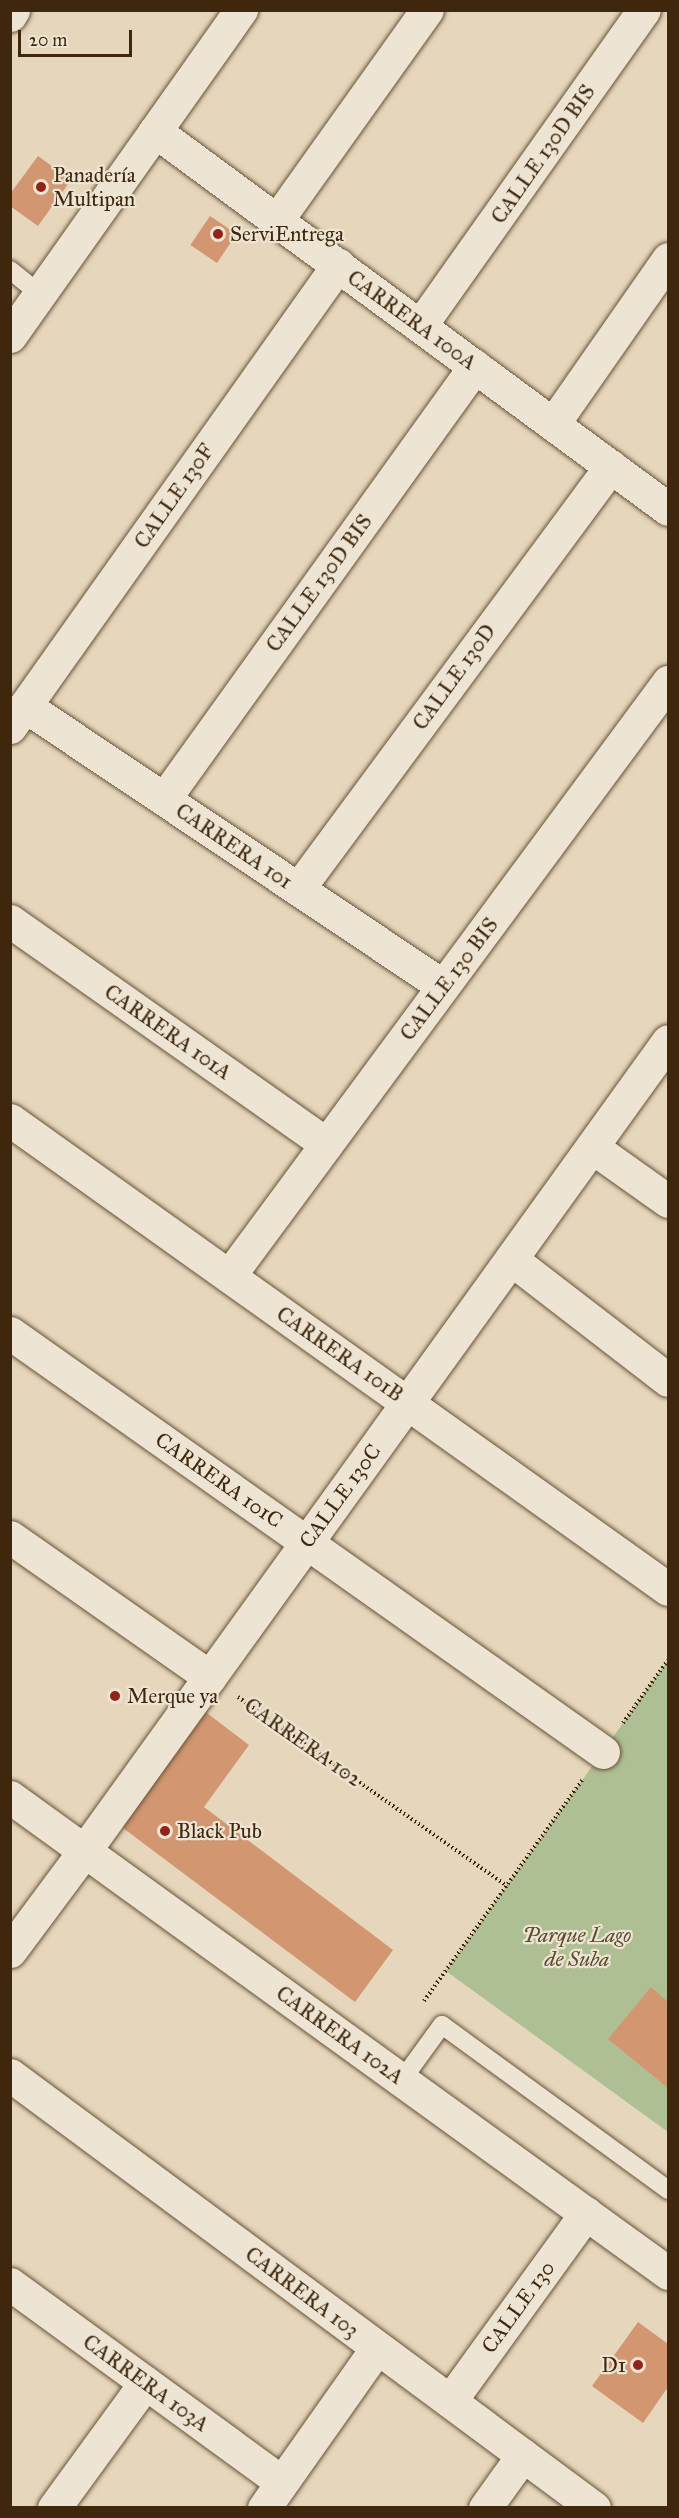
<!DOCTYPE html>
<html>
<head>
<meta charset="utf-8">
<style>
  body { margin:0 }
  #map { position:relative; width:679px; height:2518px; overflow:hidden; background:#e5d6bc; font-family:"IM FELL Great Primer",serif }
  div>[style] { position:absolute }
  .green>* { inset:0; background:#afbf94 }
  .building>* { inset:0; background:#d29671; transform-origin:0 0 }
  .path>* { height:4px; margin-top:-2px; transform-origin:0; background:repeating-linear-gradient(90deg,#3e270c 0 1.5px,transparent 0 4.5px) }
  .roads { filter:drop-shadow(0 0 2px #685338) drop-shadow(0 0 2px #685338) }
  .lane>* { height:18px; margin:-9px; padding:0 9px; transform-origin:9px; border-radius:9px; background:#eee4d3 }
  .street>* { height:33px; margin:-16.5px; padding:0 16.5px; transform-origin:16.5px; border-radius:16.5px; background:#eee4d3 }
  .secondary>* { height:33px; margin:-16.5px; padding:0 16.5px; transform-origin:16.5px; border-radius:16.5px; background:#eee4d3 }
  .dots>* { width:16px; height:16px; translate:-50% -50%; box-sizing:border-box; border:3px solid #eee4d3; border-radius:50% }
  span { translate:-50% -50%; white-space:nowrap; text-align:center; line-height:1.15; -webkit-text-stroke:4.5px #eee4d3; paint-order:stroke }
  .street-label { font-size:21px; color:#3e270c }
  .poi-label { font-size:21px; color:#3e270c }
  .left { translate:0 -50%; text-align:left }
  .right { translate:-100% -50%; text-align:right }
  .park-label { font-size:21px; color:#5a4d2e; font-style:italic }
  .frame { position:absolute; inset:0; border:12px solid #3e270c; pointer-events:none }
  .scale { position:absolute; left:18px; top:30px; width:114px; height:27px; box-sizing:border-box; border:3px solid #3e270c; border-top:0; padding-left:8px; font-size:18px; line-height:21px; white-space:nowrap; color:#3e270c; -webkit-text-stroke:4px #eee4d3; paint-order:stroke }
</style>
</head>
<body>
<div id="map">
  <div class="green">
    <div style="clip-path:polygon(668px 1660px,668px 2132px,446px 1971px)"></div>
  </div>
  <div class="building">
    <div style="clip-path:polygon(38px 156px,71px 180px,38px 226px,10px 206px,10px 194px)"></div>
    <div style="left:210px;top:216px;width:32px;height:35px;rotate:34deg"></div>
    <div style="clip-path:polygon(199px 1707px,249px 1745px,204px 1807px,393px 1950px,355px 2002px,115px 1822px)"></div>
    <div style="clip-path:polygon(651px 1987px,668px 2002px,668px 2088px,608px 2039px)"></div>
    <div style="clip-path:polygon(638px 2322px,668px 2344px,668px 2387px,643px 2423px,592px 2386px)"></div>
  </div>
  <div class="path">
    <div style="left:238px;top:1697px;width:329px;rotate:35.1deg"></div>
    <div style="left:623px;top:1723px;width:77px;rotate:-54.5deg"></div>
    <div style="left:424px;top:2001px;width:272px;rotate:-54.4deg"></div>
  </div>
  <div class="roads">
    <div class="lane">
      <div style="left:10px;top:270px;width:38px;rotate:39deg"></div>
      <div style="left:402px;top:2080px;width:68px;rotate:-54deg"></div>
      <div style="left:442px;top:2025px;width:280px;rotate:36.1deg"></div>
    </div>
    <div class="street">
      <div style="left:10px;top:15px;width:6px;rotate:-59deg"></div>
      <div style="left:155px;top:131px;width:637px;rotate:36.38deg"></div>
      <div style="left:277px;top:220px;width:258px;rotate:-54.5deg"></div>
      <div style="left:420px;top:326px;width:387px;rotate:-54.7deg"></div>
      <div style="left:10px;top:336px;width:400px;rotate:-54.7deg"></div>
      <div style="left:553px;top:424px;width:201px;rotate:-55.1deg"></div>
      <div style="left:25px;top:706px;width:503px;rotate:33.82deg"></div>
      <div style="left:10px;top:727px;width:567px;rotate:-54.63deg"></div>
      <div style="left:164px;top:799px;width:533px;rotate:-54.31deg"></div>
      <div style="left:298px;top:889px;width:526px;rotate:-53.5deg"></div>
      <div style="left:10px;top:921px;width:387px;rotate:35.2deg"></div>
      <div style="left:10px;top:1120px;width:808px;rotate:35.48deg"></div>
      <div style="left:592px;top:1147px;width:93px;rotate:35.4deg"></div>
      <div style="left:511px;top:1259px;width:198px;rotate:37.6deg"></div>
      <div style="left:229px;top:1276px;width:739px;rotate:-53.53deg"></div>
      <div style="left:10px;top:1333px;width:726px;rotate:35.24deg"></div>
      <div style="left:10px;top:1537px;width:244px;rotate:35deg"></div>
      <div style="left:85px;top:1850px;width:997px;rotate:-54.22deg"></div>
      <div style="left:10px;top:2075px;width:727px;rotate:36.55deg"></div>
      <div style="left:10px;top:2284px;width:336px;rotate:36.1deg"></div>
      <div style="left:450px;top:2401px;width:232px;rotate:-54.1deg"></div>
      <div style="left:54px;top:2508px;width:155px;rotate:-53.9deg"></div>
      <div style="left:264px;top:2508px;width:196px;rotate:-54.8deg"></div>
      <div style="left:485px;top:2508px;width:65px;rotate:-54.4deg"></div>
    </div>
    <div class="secondary">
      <div style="left:10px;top:1797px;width:812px;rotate:35.88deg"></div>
      <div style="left:10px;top:1951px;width:126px;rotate:-53.4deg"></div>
    </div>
  </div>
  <div class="dots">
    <div style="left:41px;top:187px;background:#8f2418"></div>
    <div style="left:218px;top:234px;background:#8f2418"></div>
    <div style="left:115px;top:1696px;background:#8f2418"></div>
    <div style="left:165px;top:1831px;background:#8f2418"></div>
    <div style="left:638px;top:2365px;background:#8f2418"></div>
  </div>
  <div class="street-label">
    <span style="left:543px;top:154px;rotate:-55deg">CALLE 130D BIS</span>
    <span style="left:412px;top:320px;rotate:36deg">CARRERA 100A</span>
    <span style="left:174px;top:496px;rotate:-55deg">CALLE 130F</span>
    <span style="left:319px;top:583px;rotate:-54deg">CALLE 130D BIS</span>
    <span style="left:454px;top:677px;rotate:-54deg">CALLE 130D</span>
    <span style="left:234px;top:846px;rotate:34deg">CARRERA 101</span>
    <span style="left:449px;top:979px;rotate:-53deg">CALLE 130 BIS</span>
    <span style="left:168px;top:1032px;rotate:35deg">CARRERA 101A</span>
    <span style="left:340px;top:1354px;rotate:35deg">CARRERA 101B</span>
    <span style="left:219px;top:1480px;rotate:35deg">CARRERA 101C</span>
    <span style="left:340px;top:1496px;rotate:-54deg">CALLE 130C</span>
    <span style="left:303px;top:1742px;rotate:35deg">CARRERA 102</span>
    <span style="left:340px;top:2035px;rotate:36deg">CARRERA 102A</span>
    <span style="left:302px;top:2292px;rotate:37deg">CARRERA 103</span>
    <span style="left:518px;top:2307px;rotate:-54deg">CALLE 130</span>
    <span style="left:146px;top:2383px;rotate:36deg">CARRERA 103A</span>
  </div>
  <div class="poi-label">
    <span class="left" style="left:53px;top:187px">Panadería<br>Multipan</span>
    <span class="left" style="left:230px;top:234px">ServiEntrega</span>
    <span class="left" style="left:127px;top:1696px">Merque ya</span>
    <span class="left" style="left:177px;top:1831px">Black Pub</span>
    <span class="right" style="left:626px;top:2365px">D1</span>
  </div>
  <div class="park-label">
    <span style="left:577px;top:1947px">Parque Lago<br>de Suba</span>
  </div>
  <div class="frame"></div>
  <div class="scale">20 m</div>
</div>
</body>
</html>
